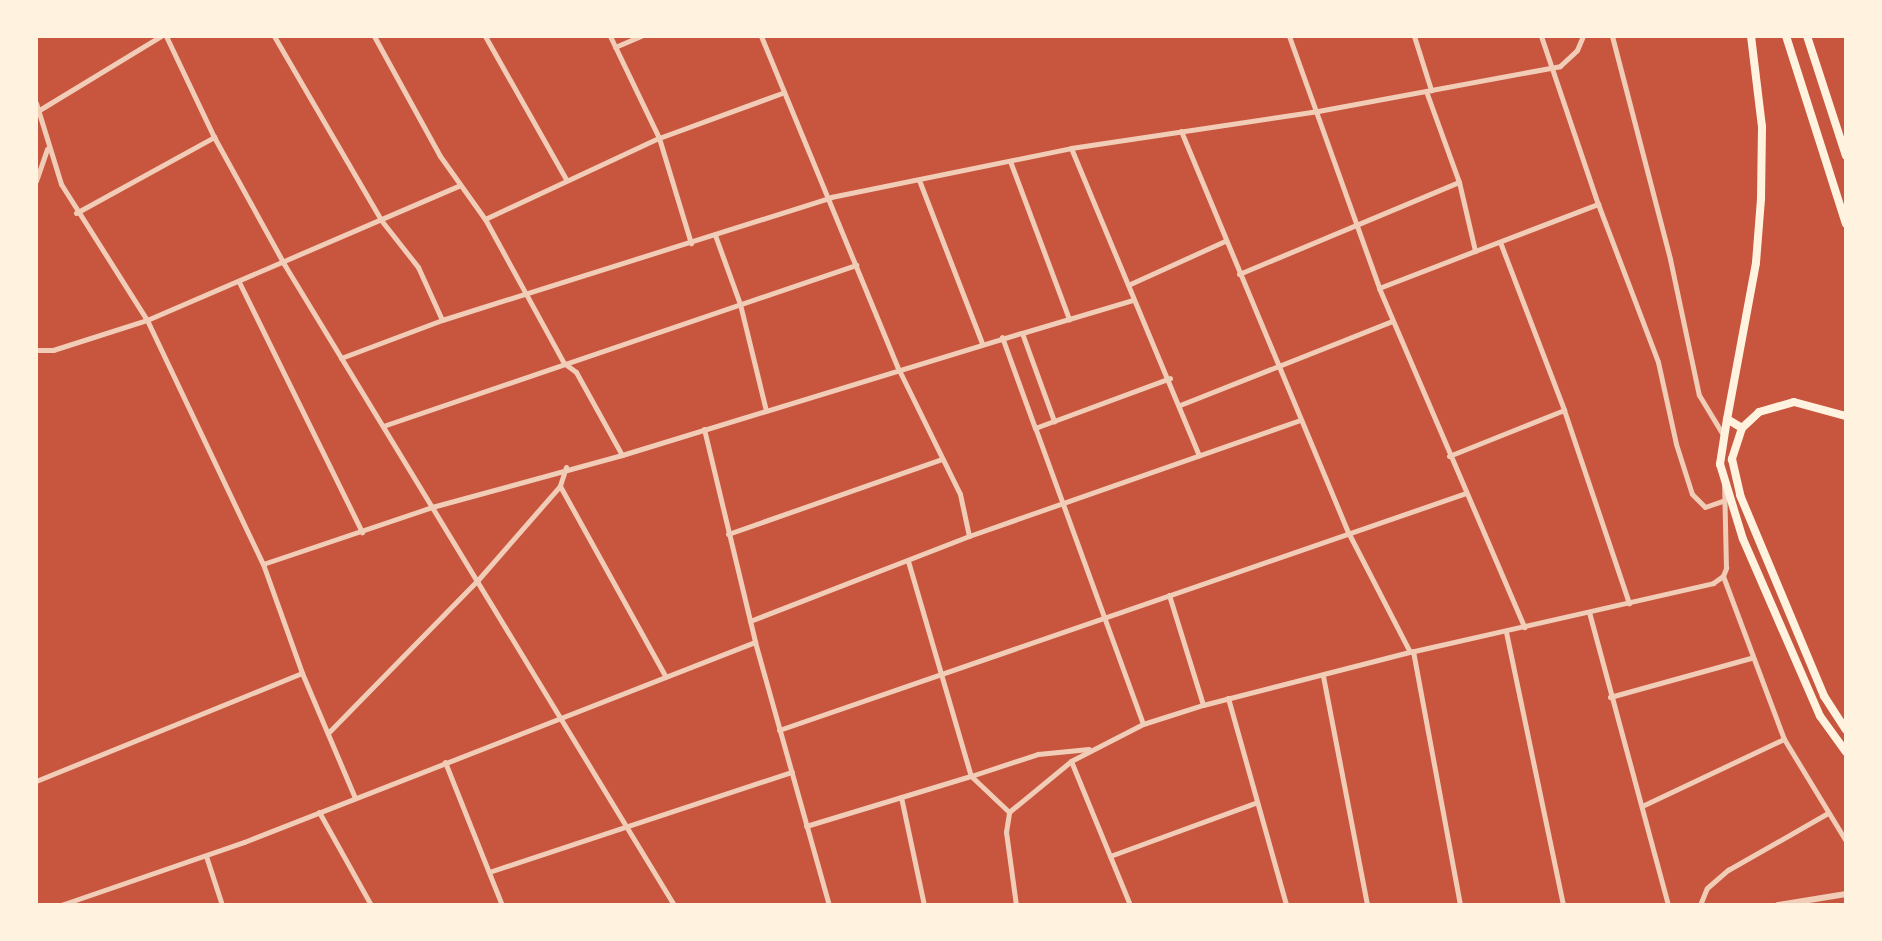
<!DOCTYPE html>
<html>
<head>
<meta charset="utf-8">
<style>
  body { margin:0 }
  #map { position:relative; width:1882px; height:941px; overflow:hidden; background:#c8553d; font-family:Spectral,serif }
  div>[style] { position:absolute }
  .minor>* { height:5px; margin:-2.5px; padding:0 2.5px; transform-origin:2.5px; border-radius:2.5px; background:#f1ccb7 }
  .tertiary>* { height:6px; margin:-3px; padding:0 3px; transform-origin:3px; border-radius:3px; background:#f1ccb7 }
  .secondary>* { height:8px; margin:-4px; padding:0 4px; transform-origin:4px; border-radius:4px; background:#fff3e0 }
  .trunk>* { height:8px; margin:-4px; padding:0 4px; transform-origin:4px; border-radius:4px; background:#fff3e0 }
  span { translate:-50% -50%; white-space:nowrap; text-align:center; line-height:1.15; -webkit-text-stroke:6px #fff3e0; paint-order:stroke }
  .frame { position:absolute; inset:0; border:38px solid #fff3e0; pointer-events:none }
</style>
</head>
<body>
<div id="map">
  <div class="minor">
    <div style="left:166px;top:36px;width:112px;rotate:64.6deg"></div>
    <div style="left:214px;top:137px;width:145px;rotate:61.1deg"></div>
    <div style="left:284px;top:264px;width:750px;rotate:58.68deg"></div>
    <div style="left:274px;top:36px;width:213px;rotate:59.8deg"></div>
    <div style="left:381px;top:220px;width:60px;rotate:51.8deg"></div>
    <div style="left:418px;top:267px;width:58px;rotate:65.6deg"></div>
    <div style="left:374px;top:36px;width:137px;rotate:61.2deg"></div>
    <div style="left:440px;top:156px;width:77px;rotate:54.5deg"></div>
    <div style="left:485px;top:219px;width:164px;rotate:61.3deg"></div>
    <div style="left:564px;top:363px;width:15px;rotate:37deg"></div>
    <div style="left:576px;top:372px;width:95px;rotate:61deg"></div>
    <div style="left:485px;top:36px;width:164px;rotate:60.5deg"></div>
    <div style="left:610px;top:36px;width:113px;rotate:64.3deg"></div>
    <div style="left:659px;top:138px;width:110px;rotate:73.1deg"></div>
    <div style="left:761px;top:36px;width:361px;rotate:67.6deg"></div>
    <div style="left:899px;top:370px;width:138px;rotate:63.8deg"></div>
    <div style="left:960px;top:494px;width:43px;rotate:77.9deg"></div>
    <div style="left:969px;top:536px;width:351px;rotate:-19.3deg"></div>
    <div style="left:1289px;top:36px;width:268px;rotate:70.3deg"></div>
    <div style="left:1379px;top:288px;width:369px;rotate:66.8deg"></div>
    <div style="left:1414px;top:36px;width:57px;rotate:72.5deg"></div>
    <div style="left:1541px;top:36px;width:177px;rotate:71.3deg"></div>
    <div style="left:1598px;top:204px;width:169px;rotate:69.2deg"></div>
    <div style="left:1658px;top:362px;width:84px;rotate:77.6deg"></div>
    <div style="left:1676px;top:444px;width:52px;rotate:72.3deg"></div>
    <div style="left:1692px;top:494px;width:18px;rotate:45deg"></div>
    <div style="left:1705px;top:507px;width:18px;rotate:-19deg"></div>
    <div style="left:1612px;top:36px;width:230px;rotate:75.4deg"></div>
    <div style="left:1670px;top:259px;width:139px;rotate:78deg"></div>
    <div style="left:1699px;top:395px;width:44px;rotate:58.8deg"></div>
    <div style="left:615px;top:47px;width:28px;rotate:-23deg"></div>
    <div style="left:1426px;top:91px;width:97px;rotate:70.1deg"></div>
    <div style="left:1459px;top:182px;width:71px;rotate:76.9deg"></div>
    <div style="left:1475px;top:251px;width:132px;rotate:-20.9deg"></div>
    <div style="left:36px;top:103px;width:85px;rotate:72.8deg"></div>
    <div style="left:61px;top:184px;width:161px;rotate:57.7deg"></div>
    <div style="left:147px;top:320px;width:270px;rotate:64.6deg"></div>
    <div style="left:263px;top:564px;width:116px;rotate:70.3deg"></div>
    <div style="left:302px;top:673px;width:136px;rotate:67deg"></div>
    <div style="left:36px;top:112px;width:146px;rotate:-31.3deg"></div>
    <div style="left:1181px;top:131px;width:434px;rotate:67.4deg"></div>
    <div style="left:1348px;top:532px;width:135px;rotate:62.7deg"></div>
    <div style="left:1071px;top:148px;width:333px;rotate:67.4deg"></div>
    <div style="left:1010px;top:161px;width:169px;rotate:69.5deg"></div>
    <div style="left:919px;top:180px;width:175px;rotate:68.9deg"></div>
    <div style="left:36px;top:181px;width:34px;rotate:-71deg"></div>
    <div style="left:76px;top:213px;width:158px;rotate:-28.8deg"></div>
    <div style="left:485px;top:219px;width:192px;rotate:-25deg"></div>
    <div style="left:659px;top:138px;width:131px;rotate:-20.1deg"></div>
    <div style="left:715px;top:235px;width:73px;rotate:70.1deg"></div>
    <div style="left:740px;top:304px;width:110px;rotate:76.3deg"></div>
    <div style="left:1500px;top:242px;width:180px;rotate:69.1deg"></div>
    <div style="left:1564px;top:410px;width:204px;rotate:71.4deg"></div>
    <div style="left:1239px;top:274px;width:238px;rotate:-22.7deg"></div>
    <div style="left:239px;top:282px;width:279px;rotate:63.8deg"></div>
    <div style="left:1128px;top:285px;width:107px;rotate:-24.4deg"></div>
    <div style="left:1379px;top:288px;width:103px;rotate:-21.1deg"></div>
    <div style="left:1022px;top:333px;width:116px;rotate:-16.6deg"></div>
    <div style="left:1002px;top:337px;width:97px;rotate:70.1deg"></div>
    <div style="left:36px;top:350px;width:17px"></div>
    <div style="left:53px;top:350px;width:99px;rotate:-17.7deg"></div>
    <div style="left:147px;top:320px;width:341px;rotate:-23.3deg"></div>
    <div style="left:341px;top:358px;width:108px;rotate:-20.6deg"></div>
    <div style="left:442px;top:320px;width:408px;rotate:-17.5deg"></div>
    <div style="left:831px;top:197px;width:245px;rotate:-11.5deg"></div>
    <div style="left:1071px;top:148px;width:250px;rotate:-8.5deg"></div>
    <div style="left:1318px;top:111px;width:246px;rotate:-10.5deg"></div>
    <div style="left:1560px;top:66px;width:23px;rotate:-43deg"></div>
    <div style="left:1577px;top:50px;width:15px;rotate:-67deg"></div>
    <div style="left:1180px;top:405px;width:228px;rotate:-21.6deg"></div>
    <div style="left:383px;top:426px;width:500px;rotate:-18.8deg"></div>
    <div style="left:704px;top:429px;width:219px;rotate:76.5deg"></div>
    <div style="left:755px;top:642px;width:273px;rotate:74.3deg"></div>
    <div style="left:1449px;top:456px;width:124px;rotate:-21.8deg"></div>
    <div style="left:566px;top:467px;width:20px;rotate:108deg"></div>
    <div style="left:560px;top:486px;width:218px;rotate:61deg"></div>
    <div style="left:728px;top:534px;width:227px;rotate:-19.3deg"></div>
    <div style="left:908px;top:561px;width:224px;rotate:73.7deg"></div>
    <div style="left:971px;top:776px;width:71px;rotate:-18.2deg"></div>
    <div style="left:1038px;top:754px;width:51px;rotate:-5.6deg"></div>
    <div style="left:263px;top:564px;width:178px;rotate:-18.6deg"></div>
    <div style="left:432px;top:507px;width:197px;rotate:-15.3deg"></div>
    <div style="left:622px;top:455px;width:418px;rotate:-17deg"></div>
    <div style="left:1022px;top:333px;width:94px;rotate:70deg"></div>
    <div style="left:1723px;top:576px;width:174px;rotate:69.5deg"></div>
    <div style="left:1784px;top:739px;width:119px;rotate:58.7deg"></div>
    <div style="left:1169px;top:595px;width:115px;rotate:72.8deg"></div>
    <div style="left:1589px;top:612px;width:303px;rotate:74.9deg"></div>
    <div style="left:750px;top:621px;width:235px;rotate:-21.2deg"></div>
    <div style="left:1506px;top:632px;width:279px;rotate:78.2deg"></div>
    <div style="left:1413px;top:651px;width:258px;rotate:79.5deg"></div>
    <div style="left:1323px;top:676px;width:233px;rotate:79.1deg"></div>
    <div style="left:1610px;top:697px;width:146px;rotate:-15.5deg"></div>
    <div style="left:1228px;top:698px;width:215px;rotate:74.3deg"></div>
    <div style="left:1143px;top:724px;width:315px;rotate:-110deg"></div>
    <div style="left:1035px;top:428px;width:144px;rotate:-20.3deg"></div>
    <div style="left:779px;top:730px;width:727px;rotate:-19.03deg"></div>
    <div style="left:328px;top:733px;width:213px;rotate:-45.6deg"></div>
    <div style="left:477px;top:581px;width:126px;rotate:-48.9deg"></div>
    <div style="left:1071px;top:761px;width:156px;rotate:67.7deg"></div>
    <div style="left:445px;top:762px;width:154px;rotate:68.3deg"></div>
    <div style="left:36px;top:781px;width:287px;rotate:-22.1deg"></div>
    <div style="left:901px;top:797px;width:110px;rotate:78deg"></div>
    <div style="left:1642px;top:806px;width:157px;rotate:-25.3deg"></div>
    <div style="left:319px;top:812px;width:107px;rotate:60.8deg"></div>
    <div style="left:806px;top:826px;width:172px;rotate:-16.9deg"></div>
    <div style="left:971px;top:776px;width:52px;rotate:43.5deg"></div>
    <div style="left:206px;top:856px;width:52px;rotate:71.9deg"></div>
    <div style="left:1110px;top:856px;width:154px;rotate:-20.1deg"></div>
    <div style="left:489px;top:872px;width:319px;rotate:-18.3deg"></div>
    <div style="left:61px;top:905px;width:194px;rotate:-19deg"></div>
    <div style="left:244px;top:842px;width:549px;rotate:-21.37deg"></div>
    <div style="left:1016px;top:905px;width:74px;rotate:-97.8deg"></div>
    <div style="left:1006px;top:832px;width:20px;rotate:-81deg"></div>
    <div style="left:1009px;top:812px;width:80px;rotate:-39.4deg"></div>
    <div style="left:1071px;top:761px;width:81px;rotate:-27.2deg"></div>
    <div style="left:1143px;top:724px;width:63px;rotate:-17.6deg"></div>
    <div style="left:1203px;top:705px;width:214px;rotate:-14.4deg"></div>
    <div style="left:1410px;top:652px;width:311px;rotate:-12.8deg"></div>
    <div style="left:1713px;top:583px;width:12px;rotate:-35deg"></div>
    <div style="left:1723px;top:576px;width:9px;rotate:-69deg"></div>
    <div style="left:1726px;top:568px;width:85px;rotate:-91.3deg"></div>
    <div style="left:1700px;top:905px;width:18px;rotate:-68deg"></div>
    <div style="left:1707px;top:888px;width:28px;rotate:-41deg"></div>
    <div style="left:1728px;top:870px;width:115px;rotate:-29.7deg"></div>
  </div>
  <div class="tertiary">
    <div style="left:1778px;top:905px;width:69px;rotate:-9.2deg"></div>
  </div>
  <div class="secondary">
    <div style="left:1727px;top:419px;width:46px;rotate:98.8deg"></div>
    <div style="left:1720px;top:464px;width:78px;rotate:73deg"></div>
    <div style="left:1743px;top:539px;width:193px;rotate:66.5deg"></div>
    <div style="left:1820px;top:716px;width:44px;rotate:54.2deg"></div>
    <div style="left:1742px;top:428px;width:33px;rotate:108deg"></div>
    <div style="left:1732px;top:459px;width:37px;rotate:77deg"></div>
    <div style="left:1740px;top:495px;width:218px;rotate:67.3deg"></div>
    <div style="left:1824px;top:696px;width:40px;rotate:57.1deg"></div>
  </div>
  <div class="trunk">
    <div style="left:1751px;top:36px;width:92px;rotate:83.1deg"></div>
    <div style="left:1762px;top:127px;width:72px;rotate:90.8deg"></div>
    <div style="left:1761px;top:199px;width:64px;rotate:94.5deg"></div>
    <div style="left:1756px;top:263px;width:159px;rotate:100.5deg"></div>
    <div style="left:1727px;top:419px;width:17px;rotate:31deg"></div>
    <div style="left:1742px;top:428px;width:23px;rotate:-43deg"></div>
    <div style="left:1759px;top:412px;width:36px;rotate:-16deg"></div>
    <div style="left:1794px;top:402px;width:54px;rotate:15.1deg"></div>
    <div style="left:1786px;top:36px;width:197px;rotate:72.3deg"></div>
    <div style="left:1807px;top:36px;width:126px;rotate:72deg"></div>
  </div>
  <div class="frame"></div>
</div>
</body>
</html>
